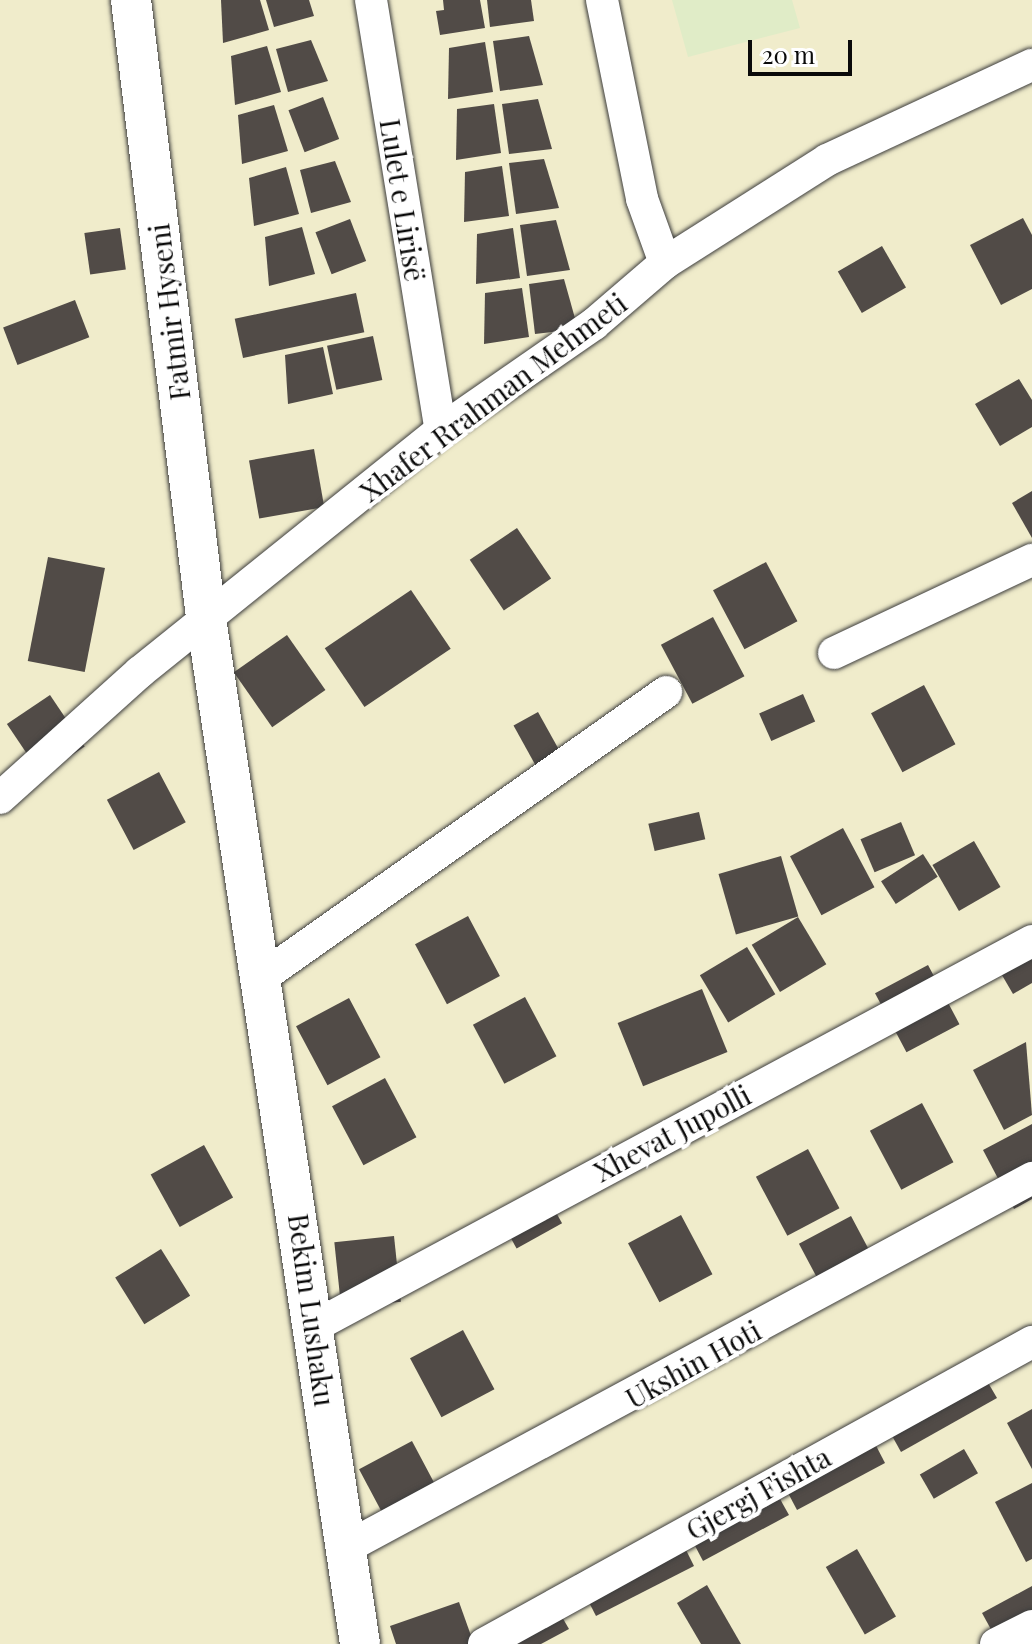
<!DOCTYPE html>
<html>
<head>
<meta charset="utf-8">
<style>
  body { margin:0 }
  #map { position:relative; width:1032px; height:1644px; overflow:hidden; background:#fdf9e9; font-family:"Playfair Display",serif }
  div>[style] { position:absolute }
  .farmland>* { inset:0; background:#f0eccb; transform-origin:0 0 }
  .pitch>* { inset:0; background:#e0ecc7 }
  .building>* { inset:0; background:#514b47; transform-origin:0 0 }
  .roads { filter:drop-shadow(0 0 2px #3d3d3d) drop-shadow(0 0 2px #3d3d3d) }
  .minor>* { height:32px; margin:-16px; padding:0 16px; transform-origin:16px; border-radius:16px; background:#fff }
  .tertiary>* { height:40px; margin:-20px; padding:0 20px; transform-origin:20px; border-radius:20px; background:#fff }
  span { translate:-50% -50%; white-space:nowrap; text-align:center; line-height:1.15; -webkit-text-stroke:8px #fff; paint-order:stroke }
  .street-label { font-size:28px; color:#0a0a0a }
  .scale { position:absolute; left:748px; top:40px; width:104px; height:36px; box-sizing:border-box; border:4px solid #0a0a0a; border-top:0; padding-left:10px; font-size:24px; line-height:28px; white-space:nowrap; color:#0a0a0a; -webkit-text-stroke:6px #fff; paint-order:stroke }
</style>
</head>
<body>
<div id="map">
  <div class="farmland">
    <div style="left:0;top:0;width:1032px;height:1644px"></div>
  </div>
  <div class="pitch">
    <div style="clip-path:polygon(672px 0,792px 0,800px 28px,688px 57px)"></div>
  </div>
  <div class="building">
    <div style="clip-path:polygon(221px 0,260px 0,269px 30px,223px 43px)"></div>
    <div style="clip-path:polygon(266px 0,309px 0,314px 16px,274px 27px)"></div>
    <div style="clip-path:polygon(443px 0,480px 0,485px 28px,440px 35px,436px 11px,444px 10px)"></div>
    <div style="clip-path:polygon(487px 0,531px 0,534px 21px,490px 27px)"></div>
    <div style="clip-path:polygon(529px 36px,543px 85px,500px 91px,493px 41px)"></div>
    <div style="clip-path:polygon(311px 40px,328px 81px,288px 92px,276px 49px)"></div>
    <div style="clip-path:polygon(485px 42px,493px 92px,448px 99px,449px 48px)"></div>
    <div style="clip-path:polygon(267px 46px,281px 92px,235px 105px,231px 56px)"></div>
    <div style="left:323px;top:97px;width:45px;height:37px;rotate:69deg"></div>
    <div style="clip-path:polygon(538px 99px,552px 149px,509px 154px,502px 104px)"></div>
    <div style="clip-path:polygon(494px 104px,501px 153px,456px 160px,457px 109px)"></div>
    <div style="clip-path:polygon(274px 105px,288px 151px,242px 164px,238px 115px)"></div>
    <div style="clip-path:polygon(544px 159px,559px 208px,516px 214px,509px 163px)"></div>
    <div style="clip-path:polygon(335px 161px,351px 202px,311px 213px,300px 170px)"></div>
    <div style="clip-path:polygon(502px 166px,509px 216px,464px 222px,465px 172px)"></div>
    <div style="clip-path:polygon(286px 167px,299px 214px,254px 226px,249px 178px)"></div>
    <div style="clip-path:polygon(1023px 218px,1032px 235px,1032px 289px,1001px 305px,970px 245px)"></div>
    <div style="left:350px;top:219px;width:45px;height:37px;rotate:69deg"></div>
    <div style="clip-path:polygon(556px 220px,570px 270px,527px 276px,520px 225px)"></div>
    <div style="clip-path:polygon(302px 227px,315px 274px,269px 286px,265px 237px)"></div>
    <div style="left:120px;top:228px;width:42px;height:36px;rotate:82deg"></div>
    <div style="clip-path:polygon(513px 228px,520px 278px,476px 284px,477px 234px)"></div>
    <div style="left:882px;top:246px;width:48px;height:51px;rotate:60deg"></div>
    <div style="clip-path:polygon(564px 279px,578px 329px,535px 334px,529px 284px)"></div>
    <div style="clip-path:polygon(522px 288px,529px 337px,484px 344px,485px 293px)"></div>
    <div style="left:356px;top:293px;width:40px;height:124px;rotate:78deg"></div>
    <div style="left:75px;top:300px;width:40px;height:77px;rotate:69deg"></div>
    <div style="left:373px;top:336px;width:45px;height:47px;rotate:78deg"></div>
    <div style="clip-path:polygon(323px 347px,333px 394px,288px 404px,285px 355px)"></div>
    <div style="clip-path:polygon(1019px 379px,1032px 400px,1032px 427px,1000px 446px,975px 404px)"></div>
    <div style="left:314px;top:449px;width:59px;height:66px;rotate:80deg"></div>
    <div style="clip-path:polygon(1032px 491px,1032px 538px,1012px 503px)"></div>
    <div style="left:517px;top:528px;width:61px;height:57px;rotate:56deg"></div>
    <div style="left:48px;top:557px;width:58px;height:106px;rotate:11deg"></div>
    <div style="left:766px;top:562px;width:67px;height:60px;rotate:62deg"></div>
    <div style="left:411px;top:590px;width:71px;height:104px;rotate:56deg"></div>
    <div style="left:713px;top:617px;width:67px;height:59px;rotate:62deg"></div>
    <div style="left:287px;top:635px;width:67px;height:65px;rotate:55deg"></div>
    <div style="left:924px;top:685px;width:67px;height:60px;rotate:62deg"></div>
    <div style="left:803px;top:694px;width:30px;height:48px;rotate:66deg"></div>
    <div style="left:50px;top:695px;width:62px;height:52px;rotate:56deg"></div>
    <div style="left:538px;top:712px;width:51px;height:28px;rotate:61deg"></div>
    <div style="left:159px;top:772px;width:57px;height:59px;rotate:62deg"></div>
    <div style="left:699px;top:812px;width:28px;height:52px;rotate:77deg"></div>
    <div style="left:901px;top:822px;width:36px;height:44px;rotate:67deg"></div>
    <div style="left:843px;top:828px;width:67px;height:60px;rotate:62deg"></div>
    <div style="left:974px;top:841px;width:53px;height:48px;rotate:60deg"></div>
    <div style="left:923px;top:854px;width:27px;height:50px;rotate:57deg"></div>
    <div style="left:781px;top:856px;width:63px;height:65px;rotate:74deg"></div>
    <div style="left:468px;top:916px;width:68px;height:60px;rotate:62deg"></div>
    <div style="left:798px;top:917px;width:55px;height:54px;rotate:59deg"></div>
    <div style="left:747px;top:947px;width:55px;height:55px;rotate:59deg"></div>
    <div style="clip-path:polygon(1032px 950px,1032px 983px,1013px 994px,999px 970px)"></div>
    <div style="left:928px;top:965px;width:67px;height:60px;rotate:62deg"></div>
    <div style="left:702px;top:989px;width:68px;height:91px;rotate:68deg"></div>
    <div style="left:525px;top:997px;width:67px;height:59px;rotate:62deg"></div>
    <div style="left:349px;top:998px;width:67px;height:60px;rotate:62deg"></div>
    <div style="clip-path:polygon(1026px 1042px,1032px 1115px,1004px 1130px,973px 1070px)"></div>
    <div style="left:385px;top:1078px;width:67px;height:60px;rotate:62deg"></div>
    <div style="left:922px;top:1103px;width:67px;height:59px;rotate:62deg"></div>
    <div style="clip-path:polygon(1032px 1124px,1032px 1199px,1014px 1209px,983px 1150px)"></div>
    <div style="left:204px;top:1145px;width:60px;height:61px;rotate:61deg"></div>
    <div style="left:808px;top:1149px;width:67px;height:59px;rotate:62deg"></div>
    <div style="left:548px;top:1198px;width:29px;height:52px;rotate:61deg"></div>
    <div style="left:681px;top:1215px;width:67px;height:60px;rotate:62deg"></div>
    <div style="left:851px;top:1216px;width:67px;height:59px;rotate:62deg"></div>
    <div style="left:394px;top:1236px;width:66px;height:60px;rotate:84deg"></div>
    <div style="left:161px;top:1249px;width:55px;height:54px;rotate:58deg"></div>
    <div style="left:463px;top:1330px;width:67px;height:60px;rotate:62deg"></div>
    <div style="clip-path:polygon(983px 1374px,997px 1398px,901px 1452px,881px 1416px)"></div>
    <div style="clip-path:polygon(1032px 1409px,1032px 1469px,1007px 1423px)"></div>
    <div style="clip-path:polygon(871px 1436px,885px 1463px,797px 1510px,778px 1474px)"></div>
    <div style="left:412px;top:1441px;width:67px;height:60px;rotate:62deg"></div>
    <div style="left:964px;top:1449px;width:28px;height:51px;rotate:60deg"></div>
    <div style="clip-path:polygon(1032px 1483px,1032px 1559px,1026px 1562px,995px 1502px)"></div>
    <div style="clip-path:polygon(775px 1490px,789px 1515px,703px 1561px,684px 1525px)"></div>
    <div style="clip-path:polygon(679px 1536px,694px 1566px,596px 1616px,575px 1575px,639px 1543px)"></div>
    <div style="left:857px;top:1549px;width:78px;height:36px;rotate:60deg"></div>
    <div style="clip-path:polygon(707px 1585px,741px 1644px,701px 1644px,677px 1603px)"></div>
    <div style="clip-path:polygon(1032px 1586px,1032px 1644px,999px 1644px,982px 1613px)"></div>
    <div style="clip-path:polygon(459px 1602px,474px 1644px,396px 1644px,390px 1626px)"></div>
    <div style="clip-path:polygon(558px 1610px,569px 1629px,541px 1644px,494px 1644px)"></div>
  </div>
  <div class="roads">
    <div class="minor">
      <div style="left:371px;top:0;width:436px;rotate:80.8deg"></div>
      <div style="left:602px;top:0;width:203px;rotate:78.6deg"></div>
      <div style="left:642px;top:199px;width:68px;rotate:70.2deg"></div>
      <div style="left:834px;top:653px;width:219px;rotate:-25.2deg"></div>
      <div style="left:0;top:798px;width:188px;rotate:-42deg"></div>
      <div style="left:140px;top:672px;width:386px;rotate:-38.8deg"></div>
      <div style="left:441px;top:430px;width:186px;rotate:-34.7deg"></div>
      <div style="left:594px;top:324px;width:94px;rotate:-40.7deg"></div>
      <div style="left:665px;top:263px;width:192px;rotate:-32.4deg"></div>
      <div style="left:827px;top:160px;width:226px;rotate:-24.9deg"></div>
      <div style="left:265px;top:975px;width:491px;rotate:-35.2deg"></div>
      <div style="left:313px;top:1327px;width:816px;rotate:-28.23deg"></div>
      <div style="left:351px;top:1545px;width:774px;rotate:-28.32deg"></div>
      <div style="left:484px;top:1644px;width:626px;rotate:-28.86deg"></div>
      <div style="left:996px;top:1644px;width:40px;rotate:-26.6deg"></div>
    </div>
    <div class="tertiary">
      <div style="left:131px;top:0;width:630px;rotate:83.07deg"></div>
      <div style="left:207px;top:625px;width:1030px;rotate:81.46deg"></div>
    </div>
  </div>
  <div class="street-label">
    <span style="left:403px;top:200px;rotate:81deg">Lulet e Lirisë</span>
    <span style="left:169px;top:312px;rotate:-97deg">Fatmir Hyseni</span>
    <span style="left:493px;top:397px;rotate:-37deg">Xhafer Rrahman Mehmeti</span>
    <span style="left:672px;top:1133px;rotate:-28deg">Xhevat Jupolli</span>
    <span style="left:312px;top:1310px;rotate:82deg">Bekim Lushaku</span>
    <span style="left:693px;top:1364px;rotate:-29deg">Ukshin Hoti</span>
    <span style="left:758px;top:1493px;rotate:-29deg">Gjergj Fishta</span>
  </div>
  <div class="scale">20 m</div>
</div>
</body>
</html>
